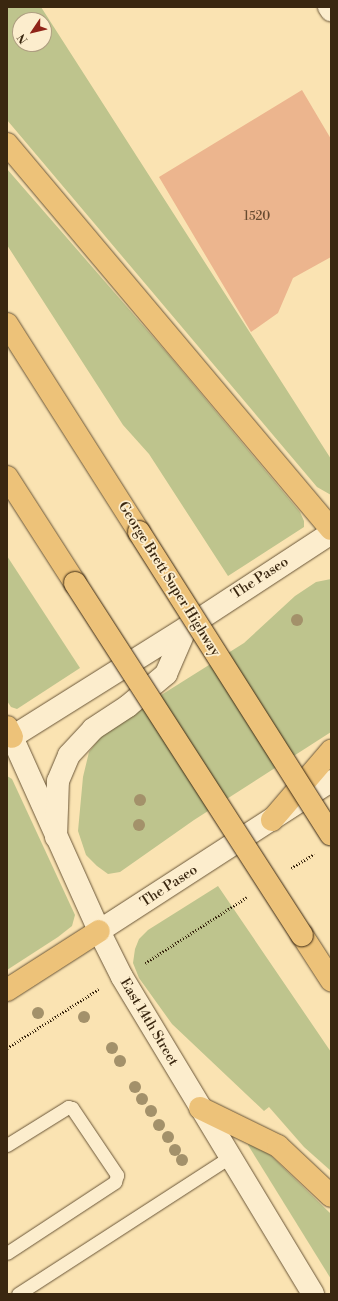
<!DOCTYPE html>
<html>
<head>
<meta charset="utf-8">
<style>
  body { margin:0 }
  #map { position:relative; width:338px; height:1301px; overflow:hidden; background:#fae3b2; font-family:"Libre Bodoni",serif }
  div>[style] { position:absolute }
  .green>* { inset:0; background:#bec48d }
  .building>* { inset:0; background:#ecb58e }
  .path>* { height:2.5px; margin-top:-1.25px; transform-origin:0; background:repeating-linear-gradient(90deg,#3a2710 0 1px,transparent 0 3px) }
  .roads { filter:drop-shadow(0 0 1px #6a5638) drop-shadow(0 0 1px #6a5638) }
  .service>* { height:13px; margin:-6.5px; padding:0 6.5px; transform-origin:6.5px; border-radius:6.5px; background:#fcedcd }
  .tertiary>* { height:22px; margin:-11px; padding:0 11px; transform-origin:11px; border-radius:11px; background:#fcedcd }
  .secondary>* { height:22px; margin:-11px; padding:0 11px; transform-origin:11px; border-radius:11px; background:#fcedcd }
  .primary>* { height:22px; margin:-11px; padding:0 11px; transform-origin:11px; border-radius:11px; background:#edc279 }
  .motorway>* { height:22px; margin:-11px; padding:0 11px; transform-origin:11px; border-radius:11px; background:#edc279 }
  .bridges { filter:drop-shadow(0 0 1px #3a2710) drop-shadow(0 0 1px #3a2710) }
  .motorway-bridge>* { height:22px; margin:-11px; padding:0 11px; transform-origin:11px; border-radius:11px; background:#edc279 }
  .trees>* { width:12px; height:12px; margin:-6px; border-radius:50%; background:#a3916a }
  span { translate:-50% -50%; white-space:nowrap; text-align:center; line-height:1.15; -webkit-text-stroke:3.5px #fcedcd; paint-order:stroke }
  .number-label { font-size:12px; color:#664a30 }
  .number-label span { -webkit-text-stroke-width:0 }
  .street-label { font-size:14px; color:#3a2710 }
  .frame { position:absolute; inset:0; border:8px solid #3a2710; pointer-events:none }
  .north { position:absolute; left:12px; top:12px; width:40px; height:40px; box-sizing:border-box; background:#fcedcd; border:1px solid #ae9e81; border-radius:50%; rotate:235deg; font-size:11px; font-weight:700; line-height:16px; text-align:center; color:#3a2710 }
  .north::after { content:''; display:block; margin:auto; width:14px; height:18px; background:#8f2418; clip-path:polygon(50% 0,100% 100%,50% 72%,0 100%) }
</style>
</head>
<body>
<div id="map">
  <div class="green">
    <div style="clip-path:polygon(evenodd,7px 7px,41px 7px,331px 459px,331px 495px,317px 487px,7px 120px,7px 7px,20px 20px,44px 20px,44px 44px,20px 44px,20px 20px)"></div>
    <div style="clip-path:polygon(7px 169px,167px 353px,300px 512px,304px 521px,304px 527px,228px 576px,149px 454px,123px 425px,7px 245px)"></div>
    <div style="clip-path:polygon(7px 556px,80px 668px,17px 709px,11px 707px,7px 701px)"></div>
    <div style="clip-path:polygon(331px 579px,331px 732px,194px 820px,120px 872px,108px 874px,97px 866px,86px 855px,78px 831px,83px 777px,89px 752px,102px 735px,123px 719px,244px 643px,295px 596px,316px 582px)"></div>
    <div style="clip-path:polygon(7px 776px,12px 779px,75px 915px,72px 926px,58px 937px,7px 970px)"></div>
    <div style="clip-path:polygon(218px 886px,331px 1052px,331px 1171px,304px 1147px,269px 1107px,264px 1111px,172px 1024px,139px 978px,133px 963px,135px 949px,139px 939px,148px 930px)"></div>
    <div style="clip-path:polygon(251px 1139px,260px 1145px,331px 1214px,331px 1279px,248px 1145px)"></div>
  </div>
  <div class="building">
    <div style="clip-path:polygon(302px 90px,331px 139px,331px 257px,293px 278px,278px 313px,251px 332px,159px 177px)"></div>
  </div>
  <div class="path">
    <div style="left:291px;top:868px;width:27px;rotate:-31deg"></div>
    <div style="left:145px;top:963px;width:121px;rotate:-32.9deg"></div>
    <div style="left:7px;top:1048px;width:109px;rotate:-32.7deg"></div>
  </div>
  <div class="roads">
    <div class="service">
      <div style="left:7px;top:1145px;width:72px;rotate:-31.9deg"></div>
      <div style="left:68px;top:1107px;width:4px;rotate:14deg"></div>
      <div style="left:72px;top:1108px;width:81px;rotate:56.1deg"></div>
      <div style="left:117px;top:1175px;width:7px;rotate:106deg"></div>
      <div style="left:115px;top:1182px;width:129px;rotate:146.7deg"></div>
      <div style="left:18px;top:1294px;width:252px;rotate:-32.9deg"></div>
    </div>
    <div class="tertiary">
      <div style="left:12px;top:737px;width:213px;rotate:65.8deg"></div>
      <div style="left:99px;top:931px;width:51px;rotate:63.4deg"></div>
      <div style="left:122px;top:977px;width:370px;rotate:58.9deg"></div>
    </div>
    <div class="secondary">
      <div style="left:329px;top:7px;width:4px;rotate:56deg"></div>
      <div style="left:12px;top:737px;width:205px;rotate:-32.1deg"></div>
      <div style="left:186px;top:628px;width:173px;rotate:-33.2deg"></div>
      <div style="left:56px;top:837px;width:56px;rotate:-88deg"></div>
      <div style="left:58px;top:781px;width:28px;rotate:-67deg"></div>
      <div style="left:69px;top:755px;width:35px;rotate:-47deg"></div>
      <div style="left:93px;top:729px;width:42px;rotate:-33.3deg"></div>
      <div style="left:128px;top:706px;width:50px;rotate:-40.1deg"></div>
      <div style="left:166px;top:674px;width:50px;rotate:-66.5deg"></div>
      <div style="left:99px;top:931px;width:276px;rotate:-32.9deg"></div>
    </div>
    <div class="primary">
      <div style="left:7px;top:990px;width:109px;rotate:-32.7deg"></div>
    </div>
    <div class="motorway">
      <div style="left:7px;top:144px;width:503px;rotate:49.92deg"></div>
      <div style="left:7px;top:324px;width:246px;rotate:57.6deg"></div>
      <div style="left:7px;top:477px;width:126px;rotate:57.3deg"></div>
      <div style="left:7px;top:727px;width:11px;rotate:63deg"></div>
      <div style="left:272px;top:820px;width:91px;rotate:-49.5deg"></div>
      <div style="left:302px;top:935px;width:54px;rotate:57.2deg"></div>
      <div style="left:200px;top:1108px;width:87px;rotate:26deg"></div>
      <div style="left:278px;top:1146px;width:73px;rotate:43.3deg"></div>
    </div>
  </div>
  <div class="bridges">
    <div class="motorway-bridge">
      <div style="left:139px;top:532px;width:358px;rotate:57.6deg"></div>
      <div style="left:75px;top:583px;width:419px;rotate:57.2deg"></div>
    </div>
  </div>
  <div class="trees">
    <div style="left:297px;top:620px"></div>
    <div style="left:140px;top:800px"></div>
    <div style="left:139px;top:825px"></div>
    <div style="left:38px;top:1013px"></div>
    <div style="left:84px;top:1017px"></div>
    <div style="left:112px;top:1048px"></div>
    <div style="left:120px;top:1061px"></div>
    <div style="left:135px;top:1087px"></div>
    <div style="left:142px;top:1099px"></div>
    <div style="left:151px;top:1111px"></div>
    <div style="left:159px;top:1125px"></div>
    <div style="left:168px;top:1137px"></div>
    <div style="left:175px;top:1150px"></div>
    <div style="left:182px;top:1160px"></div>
  </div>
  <div class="number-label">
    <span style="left:257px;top:217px">1520</span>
  </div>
  <div class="street-label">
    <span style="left:260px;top:578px;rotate:-33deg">The Paseo</span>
    <span style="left:169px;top:579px;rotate:58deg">George Brett Super Highway</span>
    <span style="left:169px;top:886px;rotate:-33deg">The Paseo</span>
    <span style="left:149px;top:1022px;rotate:59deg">East 14th Street</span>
  </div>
  <div class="frame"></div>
  <div class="north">N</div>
</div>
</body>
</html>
